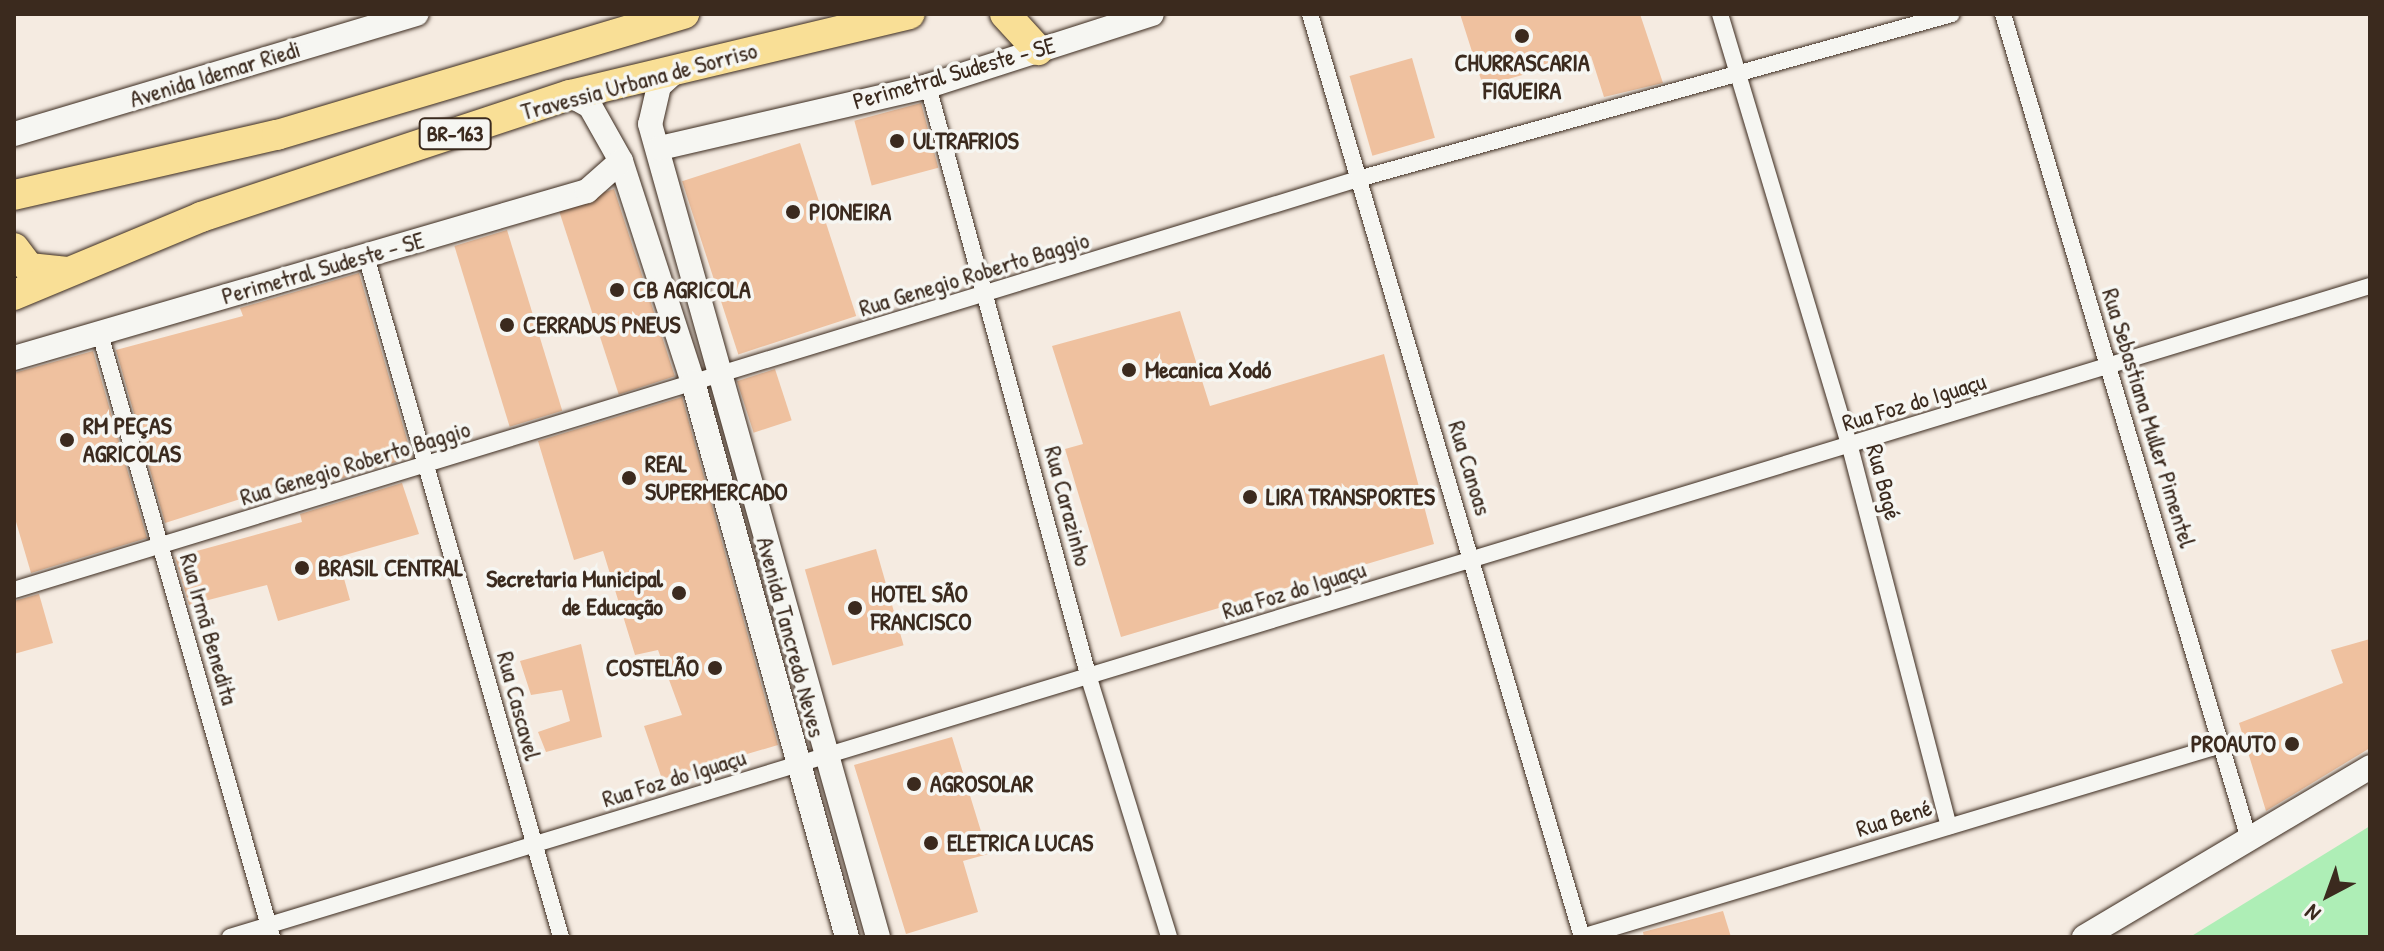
<!DOCTYPE html>
<html>
<head>
<meta charset="utf-8">
<style>
  body { margin:0 }
  #map { position:relative; width:2384px; height:951px; overflow:hidden; background:#f5ebe1; font-family:"Patrick Hand",sans-serif }
  div>[style] { position:absolute }
  .green>* { inset:0; background:#aeeeb6 }
  .building>* { inset:0; background:#efc19f; transform-origin:0 0 }
  .roads { filter:drop-shadow(0 0 2px #3b2a1e) drop-shadow(0 0 2px #3b2a1e) }
  .street>* { height:16px; margin:-8px; padding:0 8px; transform-origin:8px; border-radius:8px; background:#f6f6f2 }
  .secondary>* { height:24px; margin:-12px; padding:0 12px; transform-origin:12px; border-radius:12px; background:#f6f6f2 }
  .highway>* { height:30px; margin:-15px; padding:0 15px; transform-origin:15px; border-radius:15px; background:#f9df96 }
  .dots>* { width:22px; height:22px; translate:-50% -50%; box-sizing:border-box; border:4px solid #f6f6f2; border-radius:50% }
  span { translate:-50% -50%; white-space:nowrap; text-align:center; line-height:1.15; -webkit-text-stroke:7px #f6f6f2; paint-order:stroke }
  .shield-label span { padding:2px 6px; background:#f6f6f2; border:2px solid; border-radius:6px; -webkit-text-stroke-width:0 }
  .shield-label { font-size:22px; color:#3b2a1e; font-weight:700 }
  .poi-label { font-size:24px; color:#3b2a1e; font-weight:700 }
  .left { translate:0 -50%; text-align:left }
  .right { translate:-100% -50%; text-align:right }
  .street-label { font-size:24px; color:#3b2a1e }
  .frame { position:absolute; inset:0; border:16px solid #3b2a1e; pointer-events:none }
  .north { position:absolute; left:2288px; top:855px; width:80px; height:80px; -webkit-text-stroke:6px #f6f6f2; paint-order:stroke; rotate:221deg; font-size:22px; font-weight:700; line-height:32px; text-align:center; color:#3b2a1e }
  .north::after { content:''; display:block; margin:auto; width:28px; height:36px; background:#3b2a1e; clip-path:polygon(50% 0,100% 100%,50% 72%,0 100%) }
</style>
</head>
<body>
<div id="map">
  <div class="green">
    <div style="clip-path:polygon(2370px 826px,2370px 937px,2190px 937px)"></div>
  </div>
  <div class="building">
    <div style="clip-path:polygon(1460px 14px,1640px 14px,1663px 83px,1604px 97px,1591px 56px,1483px 86px)"></div>
    <div style="left:1412px;top:58px;width:83px;height:65px;rotate:74deg"></div>
    <div style="left:921px;top:103px;width:67px;height:69px;rotate:75deg"></div>
    <div style="left:800px;top:143px;width:182px;height:124px;rotate:72deg"></div>
    <div style="left:614px;top:189px;width:197px;height:59px;rotate:72deg"></div>
    <div style="left:507px;top:230px;width:189px;height:55px;rotate:73deg"></div>
    <div style="clip-path:polygon(359px 273px,412px 457px,294px 493px,291px 483px,165px 523px,116px 350px,243px 316px,240px 308px)"></div>
    <div style="clip-path:polygon(1180px 311px,1210px 406px,1384px 354px,1434px 544px,1121px 637px,1065px 449px,1083px 444px,1052px 346px)"></div>
    <div style="clip-path:polygon(93px 351px,147px 538px,31px 573px,14px 515px,14px 373px)"></div>
    <div style="left:775px;top:369px;width:54px;height:40px;rotate:72deg"></div>
    <div style="clip-path:polygon(682px 397px,778px 745px,662px 779px,644px 726px,682px 715px,658px 650px,635px 655px,603px 551px,574px 560px,538px 441px)"></div>
    <div style="clip-path:polygon(402px 483px,419px 534px,338px 557px,350px 600px,278px 621px,267px 585px,189px 605px,175px 557px,302px 522px,300px 514px)"></div>
    <div style="left:876px;top:549px;width:100px;height:74px;rotate:74deg"></div>
    <div style="clip-path:polygon(39px 594px,53px 643px,14px 654px,14px 601px)"></div>
    <div style="clip-path:polygon(2370px 639px,2370px 748px,2266px 811px,2239px 723px,2343px 683px,2331px 650px)"></div>
    <div style="clip-path:polygon(581px 644px,602px 737px,546px 752px,538px 732px,570px 721px,562px 690px,531px 695px,520px 661px)"></div>
    <div style="clip-path:polygon(952px 737px,988px 854px,963px 861px,978px 912px,906px 934px,854px 765px)"></div>
    <div style="clip-path:polygon(1723px 911px,1731px 937px,1644px 937px,1643px 932px)"></div>
  </div>
  <div class="roads">
    <div class="street">
      <div style="left:1310px;top:14px;width:962px;rotate:73.58deg"></div>
      <div style="left:1720px;top:14px;width:452px;rotate:73.3deg"></div>
      <div style="left:1850px;top:447px;width:392px;rotate:75.4deg"></div>
      <div style="left:2003px;top:14px;width:858px;rotate:73.4deg"></div>
      <div style="left:928px;top:86px;width:614px;rotate:74.79deg"></div>
      <div style="left:1089px;top:678px;width:271px;rotate:72.8deg"></div>
      <div style="left:366px;top:256px;width:708px;rotate:74.02deg"></div>
      <div style="left:100px;top:334px;width:627px;rotate:74.08deg"></div>
      <div style="left:14px;top:590px;width:1405px;rotate:-17deg"></div>
      <div style="left:1358px;top:179px;width:616px;rotate:-15.52deg"></div>
      <div style="left:230px;top:937px;width:2237px;rotate:-16.92deg"></div>
      <div style="left:1582px;top:937px;width:667px;rotate:-16.72deg"></div>
    </div>
    <div class="secondary">
      <div style="left:680px;top:67px;width:28px;rotate:138deg"></div>
      <div style="left:659px;top:86px;width:39px;rotate:103deg"></div>
      <div style="left:650px;top:124px;width:844px;rotate:74.33deg"></div>
      <div style="left:570px;top:95px;width:23px;rotate:29deg"></div>
      <div style="left:590px;top:106px;width:63px;rotate:60.6deg"></div>
      <div style="left:621px;top:161px;width:232px;rotate:72deg"></div>
      <div style="left:693px;top:382px;width:576px;rotate:74.49deg"></div>
      <div style="left:14px;top:134px;width:420px;rotate:-16.6deg"></div>
      <div style="left:660px;top:148px;width:275px;rotate:-13deg"></div>
      <div style="left:928px;top:86px;width:235px;rotate:-17.8deg"></div>
      <div style="left:14px;top:358px;width:597px;rotate:-16.25deg"></div>
      <div style="left:587px;top:191px;width:45px;rotate:-41.4deg"></div>
      <div style="left:2084px;top:937px;width:333px;rotate:-30.7deg"></div>
    </div>
    <div class="highway">
      <div style="left:1005px;top:14px;width:49px;rotate:47.5deg"></div>
      <div style="left:14px;top:195px;width:270px;rotate:-12.9deg"></div>
      <div style="left:277px;top:135px;width:425px;rotate:-16.6deg"></div>
      <div style="left:14px;top:248px;width:25px;rotate:53deg"></div>
      <div style="left:29px;top:268px;width:36px;rotate:6deg"></div>
      <div style="left:14px;top:295px;width:203px;rotate:-22.6deg"></div>
      <div style="left:201px;top:217px;width:389px;rotate:-18.3deg"></div>
      <div style="left:570px;top:95px;width:349px;rotate:-13.4deg"></div>
    </div>
  </div>
  <div class="dots">
    <div style="left:1522px;top:36px;background:#3b2a1e"></div>
    <div style="left:897px;top:141px;background:#3b2a1e"></div>
    <div style="left:793px;top:212px;background:#3b2a1e"></div>
    <div style="left:617px;top:290px;background:#3b2a1e"></div>
    <div style="left:507px;top:325px;background:#3b2a1e"></div>
    <div style="left:1129px;top:370px;background:#3b2a1e"></div>
    <div style="left:67px;top:440px;background:#3b2a1e"></div>
    <div style="left:629px;top:478px;background:#3b2a1e"></div>
    <div style="left:1250px;top:497px;background:#3b2a1e"></div>
    <div style="left:302px;top:568px;background:#3b2a1e"></div>
    <div style="left:679px;top:593px;background:#3b2a1e"></div>
    <div style="left:855px;top:608px;background:#3b2a1e"></div>
    <div style="left:715px;top:668px;background:#3b2a1e"></div>
    <div style="left:2292px;top:744px;background:#3b2a1e"></div>
    <div style="left:914px;top:784px;background:#3b2a1e"></div>
    <div style="left:931px;top:843px;background:#3b2a1e"></div>
  </div>
  <div class="shield-label">
    <span style="left:455px;top:134px">BR-163</span>
  </div>
  <div class="poi-label">
    <span style="left:1522px;top:77px">CHURRASCARIA<br>FIGUEIRA</span>
    <span class="left" style="left:913px;top:141px">ULTRAFRIOS</span>
    <span class="left" style="left:809px;top:212px">PIONEIRA</span>
    <span class="left" style="left:633px;top:290px">CB AGRICOLA</span>
    <span class="left" style="left:523px;top:325px">CERRADUS PNEUS</span>
    <span class="left" style="left:1145px;top:370px">Mecanica Xodó</span>
    <span class="left" style="left:83px;top:440px">RM PEÇAS<br>AGRICOLAS</span>
    <span class="left" style="left:645px;top:478px">REAL<br>SUPERMERCADO</span>
    <span class="left" style="left:1266px;top:497px">LIRA TRANSPORTES</span>
    <span class="left" style="left:318px;top:568px">BRASIL CENTRAL</span>
    <span class="right" style="left:663px;top:593px">Secretaria Municipal<br>de Educação</span>
    <span class="left" style="left:871px;top:608px">HOTEL SÃO<br>FRANCISCO</span>
    <span class="right" style="left:699px;top:668px">COSTELÃO</span>
    <span class="right" style="left:2276px;top:744px">PROAUTO</span>
    <span class="left" style="left:930px;top:784px">AGROSOLAR</span>
    <span class="left" style="left:947px;top:843px">ELETRICA LUCAS</span>
  </div>
  <div class="street-label">
    <span style="left:954px;top:73px;rotate:-16deg">Perimetral Sudeste - SE</span>
    <span style="left:215px;top:74px;rotate:-17deg">Avenida Idemar Riedi</span>
    <span style="left:639px;top:81px;rotate:-15deg">Travessia Urbana de Sorriso</span>
    <span style="left:323px;top:268px;rotate:-16deg">Perimetral Sudeste - SE</span>
    <span style="left:974px;top:274px;rotate:-17deg">Rua Genegio Roberto Baggio</span>
    <span style="left:1914px;top:402px;rotate:-17deg">Rua Foz do Iguaçu</span>
    <span style="left:2149px;top:418px;rotate:73deg">Rua Sebastiana Muller Pimentel</span>
    <span style="left:355px;top:463px;rotate:-17deg">Rua Genegio Roberto Baggio</span>
    <span style="left:1470px;top:468px;rotate:73deg">Rua Canoas</span>
    <span style="left:1884px;top:482px;rotate:75deg">Rua Bagé</span>
    <span style="left:1068px;top:506px;rotate:75deg">Rua Carazinho</span>
    <span style="left:1294px;top:590px;rotate:-17deg">Rua Foz do Iguaçu</span>
    <span style="left:209px;top:629px;rotate:74deg">Rua Irmã Benedita</span>
    <span style="left:791px;top:637px;rotate:75deg">Avenida Tancredo Neves</span>
    <span style="left:519px;top:706px;rotate:75deg">Rua Cascavel</span>
    <span style="left:674px;top:778px;rotate:-17deg">Rua Foz do Iguaçu</span>
    <span style="left:1894px;top:818px;rotate:-17deg">Rua Bené</span>
  </div>
  <div class="frame"></div>
  <div class="north">N</div>
</div>
</body>
</html>
